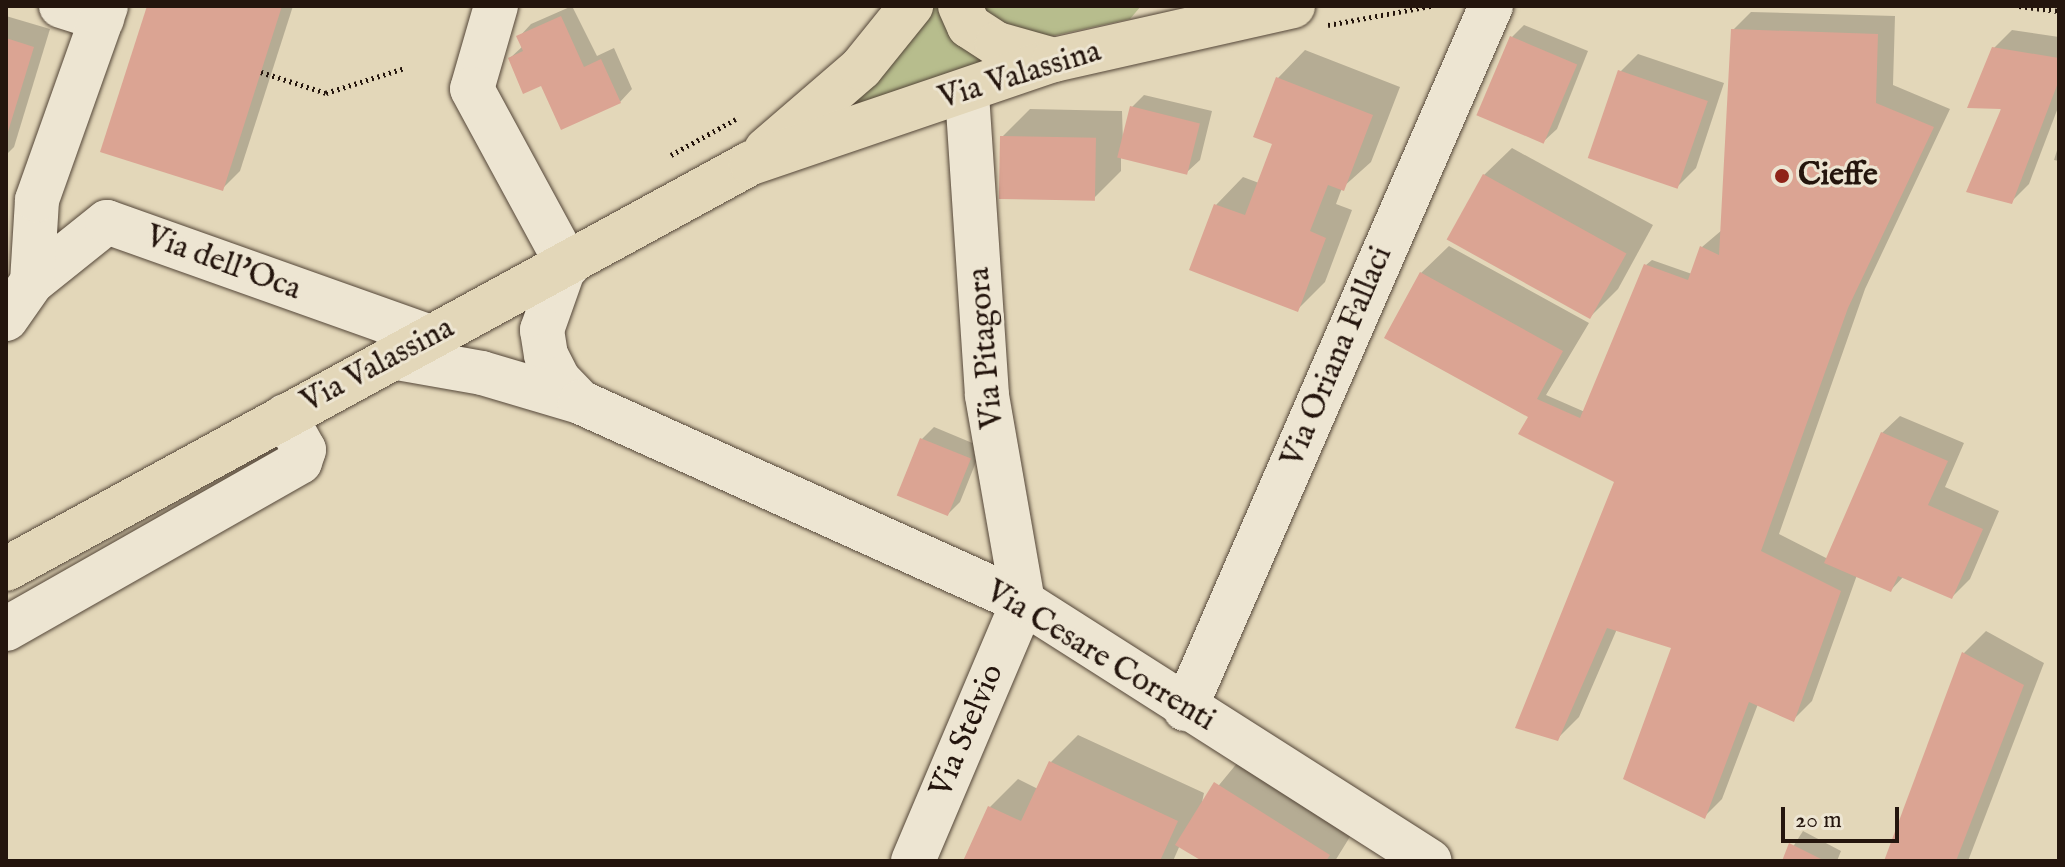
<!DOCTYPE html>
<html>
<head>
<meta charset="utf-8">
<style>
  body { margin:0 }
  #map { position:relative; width:2065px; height:867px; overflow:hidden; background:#e3d7b9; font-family:"IM FELL English",serif }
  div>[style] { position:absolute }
  .green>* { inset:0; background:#b7bd8d }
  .shadow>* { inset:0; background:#0003 }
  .building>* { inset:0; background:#dba493; transform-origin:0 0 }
  .path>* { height:5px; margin-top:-2.5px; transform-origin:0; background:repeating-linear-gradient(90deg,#24150d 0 2px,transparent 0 6px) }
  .roads { filter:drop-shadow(0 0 2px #544638) drop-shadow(0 0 2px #544638) }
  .minor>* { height:44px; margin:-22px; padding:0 22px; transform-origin:22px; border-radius:22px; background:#ede5d2 }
  .major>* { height:44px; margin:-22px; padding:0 22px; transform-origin:22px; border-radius:22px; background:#e3d7b9 }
  .dots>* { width:22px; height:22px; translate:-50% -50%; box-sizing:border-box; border:4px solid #ede5d2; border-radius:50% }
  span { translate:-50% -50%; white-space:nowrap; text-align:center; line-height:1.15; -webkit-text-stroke:6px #ede5d2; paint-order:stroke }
  .street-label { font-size:32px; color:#24150d }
  .poi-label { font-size:32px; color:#24150d; font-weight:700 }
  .left { translate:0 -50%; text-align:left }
  .frame { position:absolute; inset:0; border:8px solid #24150d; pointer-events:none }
  .scale { position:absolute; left:1781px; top:807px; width:118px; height:36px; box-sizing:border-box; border:4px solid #24150d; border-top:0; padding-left:10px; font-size:24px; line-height:28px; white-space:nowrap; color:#24150d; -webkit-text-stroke:6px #ede5d2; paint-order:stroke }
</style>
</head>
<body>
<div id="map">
  <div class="green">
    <div style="clip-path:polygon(920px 6px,942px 6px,946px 24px,987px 67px,826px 121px)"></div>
    <div style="clip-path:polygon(980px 6px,1141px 6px,1130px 19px,1043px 38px,1004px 27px)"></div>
  </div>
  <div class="shadow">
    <div style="clip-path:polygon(149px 6px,293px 6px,240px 171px,222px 189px)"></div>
    <div style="clip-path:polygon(572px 6px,597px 56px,614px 48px,632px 89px,620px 102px,542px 83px,510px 58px,523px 46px,519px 37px,531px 24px)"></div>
    <div style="clip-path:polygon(1751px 12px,1895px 16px,1893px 85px,1950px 109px,1865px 289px,1779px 534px,1828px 559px,1882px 433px,1900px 416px,1964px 443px,1945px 487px,1999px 511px,1970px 579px,1952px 597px,1904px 576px,1891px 590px,1857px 575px,1812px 701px,1794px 719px,1758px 704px,1722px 799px,1704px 817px,1673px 647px,1617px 629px,1579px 717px,1557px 739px,1617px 481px,1535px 408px,1421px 273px,1449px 246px,1589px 323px,1546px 395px,1585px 412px,1646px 265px,1652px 260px,1692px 274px,1702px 247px,1722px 230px,1733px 30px)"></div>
    <div style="clip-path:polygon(6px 16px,50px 29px,14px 147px,6px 155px)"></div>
    <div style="clip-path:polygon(1524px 25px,1588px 51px,1557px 129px,1544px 141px,1512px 37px)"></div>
    <div style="clip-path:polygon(2012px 30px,2059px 37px,2059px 105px,2029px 184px,2011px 202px,1994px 48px)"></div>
    <div style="clip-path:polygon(1305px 50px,1400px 87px,1371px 162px,1342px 188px,1336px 204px,1352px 210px,1325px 282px,1297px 310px,1216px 205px,1243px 177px,1259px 183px,1275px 143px,1278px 78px)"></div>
    <div style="clip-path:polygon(1638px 54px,1724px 83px,1696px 168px,1678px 186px,1620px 72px)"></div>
    <div style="clip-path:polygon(1144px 95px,1212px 111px,1200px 160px,1187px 172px,1121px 157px,1121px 171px,1093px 199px,1002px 137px,1030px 109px,1122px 111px,1123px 143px,1132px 107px)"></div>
    <div style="clip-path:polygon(2059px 144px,2059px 161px,2054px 160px)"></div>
    <div style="clip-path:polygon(1512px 148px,1653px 225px,1618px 289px,1590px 317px,1484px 175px)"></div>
    <div style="clip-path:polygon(934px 427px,982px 447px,960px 502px,948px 514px,922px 439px)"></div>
    <div style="clip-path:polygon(1986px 631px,2044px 663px,1968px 861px,1886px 861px,1964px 653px)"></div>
    <div style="clip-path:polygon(1078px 735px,1204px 793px,1201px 807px,1243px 756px,1356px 827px,1335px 861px,1206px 861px,1180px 845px,1173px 861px,965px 861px,990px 807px,1018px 779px,1038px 789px,1051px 762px)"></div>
    <div style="clip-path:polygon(1803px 831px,1841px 851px,1837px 861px,1784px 861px)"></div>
  </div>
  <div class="building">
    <div style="clip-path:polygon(147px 6px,282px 6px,223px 191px,100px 152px)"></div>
    <div style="clip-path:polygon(561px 16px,584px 67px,601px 59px,621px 103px,561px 130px,541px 86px,523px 94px,508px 58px,523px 51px,516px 36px)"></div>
    <div style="clip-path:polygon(1731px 29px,1878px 34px,1876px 103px,1934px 127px,1848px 308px,1761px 551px,1841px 591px,1794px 722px,1749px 702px,1705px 819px,1623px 779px,1671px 648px,1607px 628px,1558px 741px,1515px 728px,1614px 482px,1518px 434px,1528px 417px,1384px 338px,1420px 272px,1563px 351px,1537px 399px,1580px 418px,1644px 264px,1688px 280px,1700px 246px,1719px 255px)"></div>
    <div style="left:1510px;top:36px;width:73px;height:86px;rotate:23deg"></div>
    <div style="clip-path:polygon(6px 38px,34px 47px,7px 135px,6px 135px)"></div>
    <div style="clip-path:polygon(1992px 47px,2059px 58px,2059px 80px,2012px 204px,1966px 192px,2001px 109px,1967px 108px)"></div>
    <div style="left:1618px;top:70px;width:95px;height:93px;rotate:19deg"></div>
    <div style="clip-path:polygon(1276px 77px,1373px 115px,1344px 191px,1328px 185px,1310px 231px,1326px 238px,1298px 312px,1189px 270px,1214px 204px,1245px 215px,1272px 144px,1253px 137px)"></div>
    <div style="left:1130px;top:106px;width:72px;height:53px;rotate:14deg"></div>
    <div style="left:1000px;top:136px;width:96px;height:63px;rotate:1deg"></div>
    <div style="left:1483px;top:174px;width:164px;height:75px;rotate:29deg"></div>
    <div style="clip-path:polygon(1881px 432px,1948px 461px,1928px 505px,1983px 529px,1952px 599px,1898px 576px,1891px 592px,1824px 563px)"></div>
    <div style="left:920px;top:438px;width:55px;height:62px;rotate:22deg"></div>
    <div style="clip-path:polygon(1962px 652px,2024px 685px,1956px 861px,1884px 861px)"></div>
    <div style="clip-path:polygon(1049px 761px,1178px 821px,1160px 861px,963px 861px,988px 806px,1021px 821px)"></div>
    <div style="clip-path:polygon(1214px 782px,1330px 855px,1326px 861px,1202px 861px,1175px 845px)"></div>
    <div style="clip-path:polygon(1789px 843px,1825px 861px,1782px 861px)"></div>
  </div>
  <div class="path">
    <div style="left:2019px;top:6px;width:40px;rotate:7.1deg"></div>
    <div style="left:1328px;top:25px;width:105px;rotate:-10.5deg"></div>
    <div style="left:261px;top:72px;width:68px;rotate:17.9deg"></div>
    <div style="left:326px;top:93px;width:83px;rotate:-17.6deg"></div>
    <div style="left:671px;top:155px;width:74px;rotate:-29deg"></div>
  </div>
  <div class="roads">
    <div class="minor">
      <div style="left:61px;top:6px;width:43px;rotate:17.6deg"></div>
      <div style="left:496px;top:6px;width:86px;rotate:106.1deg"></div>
      <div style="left:472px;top:89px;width:201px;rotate:61.5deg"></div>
      <div style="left:564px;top:268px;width:66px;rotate:109.5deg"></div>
      <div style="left:542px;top:330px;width:25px;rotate:81deg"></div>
      <div style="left:546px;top:355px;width:27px;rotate:63deg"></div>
      <div style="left:558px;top:379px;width:32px;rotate:46deg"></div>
      <div style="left:32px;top:282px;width:96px;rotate:-38.7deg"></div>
      <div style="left:107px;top:222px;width:343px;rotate:19.6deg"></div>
      <div style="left:6px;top:319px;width:45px;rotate:-54.9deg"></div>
      <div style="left:32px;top:282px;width:82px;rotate:-86.5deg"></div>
      <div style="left:37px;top:200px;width:206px;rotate:-70.4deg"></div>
      <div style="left:392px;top:357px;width:91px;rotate:10.1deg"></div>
      <div style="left:482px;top:373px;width:102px;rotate:16.5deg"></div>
      <div style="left:580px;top:402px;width:486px;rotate:24.3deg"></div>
      <div style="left:1023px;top:602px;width:482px;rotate:32.5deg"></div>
      <div style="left:6px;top:629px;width:338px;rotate:-29.6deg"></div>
      <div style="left:300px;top:462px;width:13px;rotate:-72deg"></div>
      <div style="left:304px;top:450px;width:39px;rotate:-119deg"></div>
      <div style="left:1185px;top:709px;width:767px;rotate:-66.48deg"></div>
      <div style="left:913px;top:861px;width:281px;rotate:-67deg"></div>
      <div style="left:1023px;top:602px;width:210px;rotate:-99.9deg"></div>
      <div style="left:987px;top:395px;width:304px;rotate:-93.8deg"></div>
    </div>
    <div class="major">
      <div style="left:960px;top:6px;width:22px;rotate:66deg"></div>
      <div style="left:969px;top:26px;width:33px;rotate:33deg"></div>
      <div style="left:997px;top:44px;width:59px;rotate:15.7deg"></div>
      <div style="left:766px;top:150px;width:125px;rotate:-40.8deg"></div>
      <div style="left:861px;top:68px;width:80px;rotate:-51.1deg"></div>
      <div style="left:6px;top:569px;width:848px;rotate:-28.59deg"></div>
      <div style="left:751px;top:163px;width:320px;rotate:-18.8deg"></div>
      <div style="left:1054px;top:60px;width:245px;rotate:-12.7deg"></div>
    </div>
  </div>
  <div class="dots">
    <div style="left:1782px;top:176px;background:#8f2418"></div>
  </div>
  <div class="street-label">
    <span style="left:1020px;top:76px;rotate:-17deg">Via Valassina</span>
    <span style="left:223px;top:264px;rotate:20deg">Via dell'Oca</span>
    <span style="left:987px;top:348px;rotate:-95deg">Via Pitagora</span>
    <span style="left:1338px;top:357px;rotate:-67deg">Via Oriana Fallaci</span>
    <span style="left:378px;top:366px;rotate:-28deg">Via Valassina</span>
    <span style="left:1100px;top:657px;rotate:31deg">Via Cesare Correnti</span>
    <span style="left:968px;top:731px;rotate:-67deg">Via Stelvio</span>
  </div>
  <div class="poi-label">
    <span class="left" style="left:1798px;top:176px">Cieffe</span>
  </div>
  <div class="frame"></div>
  <div class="scale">20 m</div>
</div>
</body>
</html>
